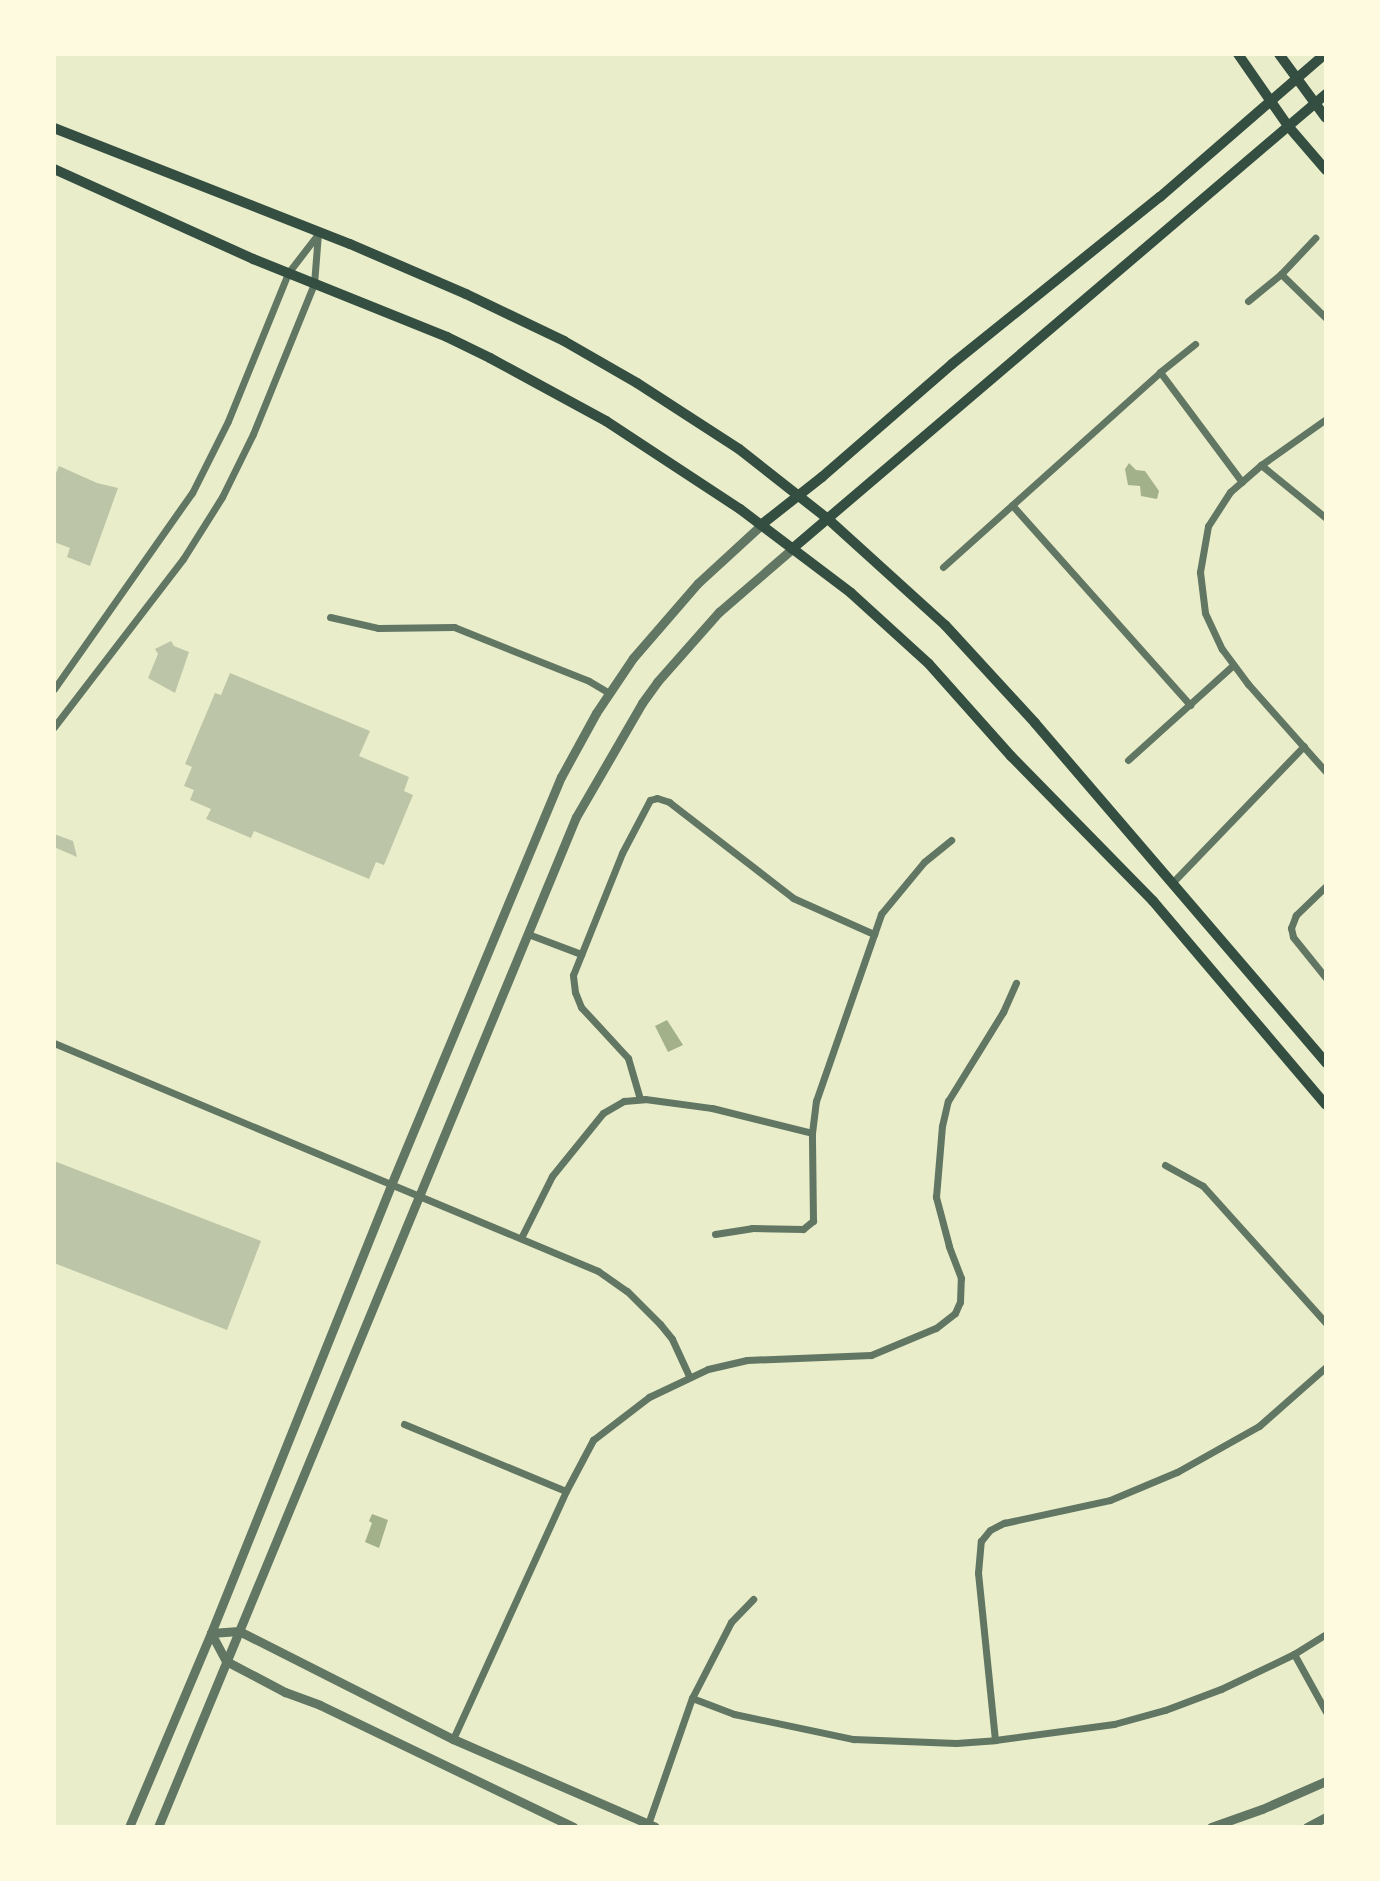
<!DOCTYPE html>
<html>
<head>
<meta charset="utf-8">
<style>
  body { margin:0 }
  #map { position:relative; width:1380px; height:1881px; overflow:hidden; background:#e9edc9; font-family:"Alegreya Sans",sans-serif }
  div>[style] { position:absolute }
  .water>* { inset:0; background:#a3b18a }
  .building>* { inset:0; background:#bcc5a7 }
  .minor>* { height:7px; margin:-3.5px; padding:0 3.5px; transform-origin:3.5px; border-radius:3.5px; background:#617663 }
  .tertiary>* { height:9px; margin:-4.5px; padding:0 4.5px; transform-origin:4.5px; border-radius:4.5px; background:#617663 }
  .secondary>* { height:10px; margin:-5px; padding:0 5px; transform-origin:5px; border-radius:5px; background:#344e41 }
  span { translate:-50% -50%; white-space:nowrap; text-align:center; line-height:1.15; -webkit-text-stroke:7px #fefae0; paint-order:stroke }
  .frame { position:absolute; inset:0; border:56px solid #fefae0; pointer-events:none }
</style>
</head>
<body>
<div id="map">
  <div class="water">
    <div style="clip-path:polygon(1129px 463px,1136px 470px,1145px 471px,1159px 491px,1157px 499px,1141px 496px,1140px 486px,1128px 485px,1125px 469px)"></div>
    <div style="clip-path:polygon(667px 1020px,683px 1045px,668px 1052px,655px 1026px)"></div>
    <div style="clip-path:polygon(372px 1514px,388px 1520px,379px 1548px,365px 1542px,372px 1523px,369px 1521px)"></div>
  </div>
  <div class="building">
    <div style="clip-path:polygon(59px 466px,97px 483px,118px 488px,90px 566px,67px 557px,70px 548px,54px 542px,54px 478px)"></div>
    <div style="clip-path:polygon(171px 641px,174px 646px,189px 652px,175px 693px,148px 678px,158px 654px,155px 649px)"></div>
    <div style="clip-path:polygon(230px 673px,370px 731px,359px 756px,409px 777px,404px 791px,413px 795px,384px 865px,376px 862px,369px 879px,254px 831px,251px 838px,206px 819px,211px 809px,190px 800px,194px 790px,184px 786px,192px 767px,185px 764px,215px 693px,221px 695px)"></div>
    <div style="clip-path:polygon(54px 834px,73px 841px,77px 857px,54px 847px)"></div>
    <div style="clip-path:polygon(54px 1161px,261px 1241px,227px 1330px,54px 1263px)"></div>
  </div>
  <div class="minor">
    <div style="left:1281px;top:274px;width:63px;rotate:44.4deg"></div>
    <div style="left:1248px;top:301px;width:43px;rotate:-39.3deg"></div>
    <div style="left:1281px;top:274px;width:50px;rotate:-46.6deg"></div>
    <div style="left:1160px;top:372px;width:137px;rotate:53.3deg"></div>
    <div style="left:1326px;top:419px;width:80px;rotate:144.7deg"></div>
    <div style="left:1261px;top:465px;width:41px;rotate:138.9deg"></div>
    <div style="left:1230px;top:492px;width:40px;rotate:122.9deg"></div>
    <div style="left:1208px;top:526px;width:47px;rotate:99.9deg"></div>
    <div style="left:1200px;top:572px;width:41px;rotate:83deg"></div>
    <div style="left:1205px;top:613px;width:40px;rotate:65deg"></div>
    <div style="left:1222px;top:649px;width:44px;rotate:53.4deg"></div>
    <div style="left:1248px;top:684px;width:118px;rotate:48.4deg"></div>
    <div style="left:1261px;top:465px;width:84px;rotate:39.2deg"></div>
    <div style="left:1012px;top:505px;width:268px;rotate:48.3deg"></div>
    <div style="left:943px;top:567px;width:292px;rotate:-41.9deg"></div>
    <div style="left:1160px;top:372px;width:45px;rotate:-38.7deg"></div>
    <div style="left:330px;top:617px;width:49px;rotate:12.9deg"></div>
    <div style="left:378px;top:628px;width:76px;rotate:-0.8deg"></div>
    <div style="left:454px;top:627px;width:145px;rotate:21.8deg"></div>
    <div style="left:589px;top:681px;width:23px;rotate:31deg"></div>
    <div style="left:54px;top:689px;width:240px;rotate:-54.9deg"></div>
    <div style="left:192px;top:493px;width:80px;rotate:-63.4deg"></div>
    <div style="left:228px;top:421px;width:160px;rotate:-67.9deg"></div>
    <div style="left:288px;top:273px;width:49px;rotate:-52.4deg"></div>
    <div style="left:54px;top:727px;width:212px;rotate:-52.5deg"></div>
    <div style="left:183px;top:559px;width:73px;rotate:-57.8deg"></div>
    <div style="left:222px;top:497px;width:70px;rotate:-63.8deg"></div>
    <div style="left:253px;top:434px;width:162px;rotate:-67.9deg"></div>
    <div style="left:314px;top:284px;width:51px;rotate:-85.5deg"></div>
    <div style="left:1128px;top:760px;width:142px;rotate:-42.1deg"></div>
    <div style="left:1172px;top:883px;width:190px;rotate:-46.1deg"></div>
    <div style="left:1326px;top:886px;width:42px;rotate:136deg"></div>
    <div style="left:1296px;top:915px;width:14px;rotate:111deg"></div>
    <div style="left:1291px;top:928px;width:9px;rotate:77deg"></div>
    <div style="left:1293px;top:937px;width:53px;rotate:51.2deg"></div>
    <div style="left:528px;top:934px;width:57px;rotate:20.7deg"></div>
    <div style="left:54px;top:1043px;width:590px;rotate:22.74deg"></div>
    <div style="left:598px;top:1271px;width:35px;rotate:35deg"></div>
    <div style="left:627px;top:1291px;width:47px;rotate:45deg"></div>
    <div style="left:660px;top:1324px;width:19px;rotate:51deg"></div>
    <div style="left:672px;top:1339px;width:41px;rotate:65.3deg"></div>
    <div style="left:640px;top:1099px;width:43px;rotate:-106.3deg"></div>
    <div style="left:628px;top:1058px;width:69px;rotate:-132.7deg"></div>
    <div style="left:581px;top:1007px;width:16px;rotate:-112deg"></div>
    <div style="left:575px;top:992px;width:17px;rotate:-97deg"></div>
    <div style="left:573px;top:975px;width:131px;rotate:-68.1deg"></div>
    <div style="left:622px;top:853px;width:60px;rotate:-62.2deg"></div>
    <div style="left:650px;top:800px;width:7px;rotate:-16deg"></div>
    <div style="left:657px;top:798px;width:13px;rotate:18deg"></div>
    <div style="left:669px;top:802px;width:157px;rotate:37.7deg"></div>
    <div style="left:793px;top:898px;width:89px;rotate:24deg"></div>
    <div style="left:1165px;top:1165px;width:43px;rotate:28.9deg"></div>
    <div style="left:1203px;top:1186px;width:184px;rotate:48.1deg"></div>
    <div style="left:715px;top:1234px;width:37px;rotate:-9deg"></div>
    <div style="left:752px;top:1228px;width:51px;rotate:1.1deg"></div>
    <div style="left:803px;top:1229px;width:13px;rotate:-39deg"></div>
    <div style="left:813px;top:1221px;width:88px;rotate:-90.7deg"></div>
    <div style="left:812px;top:1133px;width:32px;rotate:-83deg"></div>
    <div style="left:816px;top:1101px;width:198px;rotate:-70.8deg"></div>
    <div style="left:881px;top:914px;width:67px;rotate:-50.4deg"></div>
    <div style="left:924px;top:862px;width:35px;rotate:-39deg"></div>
    <div style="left:521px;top:1238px;width:69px;rotate:-63.4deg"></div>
    <div style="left:552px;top:1176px;width:81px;rotate:-51deg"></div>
    <div style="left:603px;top:1113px;width:24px;rotate:-30deg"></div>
    <div style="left:624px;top:1101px;width:21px;rotate:-5deg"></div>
    <div style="left:645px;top:1099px;width:68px;rotate:7.7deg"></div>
    <div style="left:712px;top:1108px;width:103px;rotate:14deg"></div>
    <div style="left:404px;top:1424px;width:175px;rotate:22.5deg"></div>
    <div style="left:1294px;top:1654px;width:66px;rotate:61.1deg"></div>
    <div style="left:692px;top:1698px;width:45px;rotate:20.9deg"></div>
    <div style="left:734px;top:1714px;width:122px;rotate:11.9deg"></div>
    <div style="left:853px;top:1739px;width:103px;rotate:2.2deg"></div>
    <div style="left:956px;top:1743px;width:39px;rotate:-4deg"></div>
    <div style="left:995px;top:1740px;width:120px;rotate:-7.7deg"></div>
    <div style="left:1114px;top:1724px;width:53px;rotate:-15.4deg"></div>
    <div style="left:1165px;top:1710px;width:60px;rotate:-20.6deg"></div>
    <div style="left:1221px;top:1689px;width:81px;rotate:-25.6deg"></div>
    <div style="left:1294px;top:1654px;width:38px;rotate:-32deg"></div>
    <div style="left:453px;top:1739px;width:273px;rotate:-65.5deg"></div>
    <div style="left:566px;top:1491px;width:58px;rotate:-62.1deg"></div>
    <div style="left:593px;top:1440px;width:71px;rotate:-37.5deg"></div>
    <div style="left:649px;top:1397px;width:65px;rotate:-25.4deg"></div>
    <div style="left:708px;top:1369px;width:40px;rotate:-13deg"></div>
    <div style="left:747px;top:1360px;width:124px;rotate:-2.3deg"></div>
    <div style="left:871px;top:1355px;width:70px;rotate:-22.6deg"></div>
    <div style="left:936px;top:1328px;width:24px;rotate:-38deg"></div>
    <div style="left:955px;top:1313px;width:12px;rotate:-66deg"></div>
    <div style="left:960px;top:1302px;width:24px;rotate:-88deg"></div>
    <div style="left:961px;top:1278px;width:34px;rotate:-111deg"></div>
    <div style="left:949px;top:1246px;width:51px;rotate:-104.9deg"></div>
    <div style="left:936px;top:1197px;width:71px;rotate:-85.2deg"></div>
    <div style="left:942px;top:1126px;width:26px;rotate:-77deg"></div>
    <div style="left:948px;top:1101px;width:105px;rotate:-58.3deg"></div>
    <div style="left:1003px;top:1012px;width:32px;rotate:-66deg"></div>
    <div style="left:995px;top:1740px;width:168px;rotate:-95.8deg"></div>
    <div style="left:978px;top:1573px;width:32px;rotate:-85deg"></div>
    <div style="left:981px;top:1541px;width:14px;rotate:-51deg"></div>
    <div style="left:990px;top:1530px;width:16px;rotate:-27deg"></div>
    <div style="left:1004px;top:1523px;width:108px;rotate:-12.2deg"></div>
    <div style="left:1110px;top:1500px;width:73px;rotate:-22.7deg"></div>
    <div style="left:1177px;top:1472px;width:94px;rotate:-29.3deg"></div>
    <div style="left:1259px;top:1426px;width:89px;rotate:-41.4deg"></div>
    <div style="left:647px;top:1827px;width:137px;rotate:-70.8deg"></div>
    <div style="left:692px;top:1698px;width:85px;rotate:-62.8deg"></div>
    <div style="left:731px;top:1622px;width:32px;rotate:-46deg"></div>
  </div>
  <div class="tertiary">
    <div style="left:211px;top:1633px;width:28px;rotate:-4deg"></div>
    <div style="left:239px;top:1631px;width:240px;rotate:26.8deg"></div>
    <div style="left:453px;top:1739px;width:220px;rotate:23.5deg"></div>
    <div style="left:211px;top:1633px;width:32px;rotate:62deg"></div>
    <div style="left:226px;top:1661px;width:67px;rotate:27.7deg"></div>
    <div style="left:285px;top:1692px;width:37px;rotate:20deg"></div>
    <div style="left:320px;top:1705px;width:281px;rotate:25.7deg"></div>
    <div style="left:129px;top:1827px;width:211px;rotate:-67.1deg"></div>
    <div style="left:211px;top:1633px;width:483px;rotate:-68.1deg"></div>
    <div style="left:391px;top:1185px;width:442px;rotate:-67.4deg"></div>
    <div style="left:561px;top:777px;width:73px;rotate:-61.3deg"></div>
    <div style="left:596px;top:713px;width:66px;rotate:-56.1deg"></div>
    <div style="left:633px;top:658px;width:99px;rotate:-49.1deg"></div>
    <div style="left:698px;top:583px;width:86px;rotate:-42.6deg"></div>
    <div style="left:158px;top:1827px;width:1093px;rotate:-67.52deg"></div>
    <div style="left:576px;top:817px;width:132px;rotate:-59.9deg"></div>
    <div style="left:642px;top:703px;width:26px;rotate:-54deg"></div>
    <div style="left:657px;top:682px;width:94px;rotate:-48.5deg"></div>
    <div style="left:719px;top:612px;width:96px;rotate:-40.8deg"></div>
    <div style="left:1211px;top:1827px;width:54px;rotate:-19.4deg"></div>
    <div style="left:1262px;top:1809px;width:70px;rotate:-23.6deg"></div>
    <div style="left:1307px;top:1827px;width:21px;rotate:-28deg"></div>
  </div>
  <div class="secondary">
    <div style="left:1238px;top:54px;width:88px;rotate:55.2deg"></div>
    <div style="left:1288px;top:126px;width:58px;rotate:49.2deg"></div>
    <div style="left:1279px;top:54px;width:79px;rotate:53.7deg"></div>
    <div style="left:54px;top:128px;width:318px;rotate:21.4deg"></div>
    <div style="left:350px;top:244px;width:126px;rotate:23.3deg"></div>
    <div style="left:466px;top:294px;width:109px;rotate:25.6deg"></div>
    <div style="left:564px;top:341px;width:84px;rotate:29.9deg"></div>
    <div style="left:637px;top:383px;width:121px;rotate:32.9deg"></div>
    <div style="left:739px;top:449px;width:113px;rotate:38.2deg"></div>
    <div style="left:828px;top:519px;width:158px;rotate:42.2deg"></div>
    <div style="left:945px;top:625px;width:133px;rotate:47.4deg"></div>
    <div style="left:1035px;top:723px;width:448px;rotate:49.4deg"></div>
    <div style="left:54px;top:169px;width:218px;rotate:24.3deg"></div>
    <div style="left:253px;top:259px;width:209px;rotate:21.9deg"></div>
    <div style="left:447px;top:337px;width:48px;rotate:26deg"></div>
    <div style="left:490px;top:358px;width:132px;rotate:28.5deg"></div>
    <div style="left:606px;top:421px;width:160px;rotate:33.3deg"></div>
    <div style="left:740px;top:509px;width:139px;rotate:37.1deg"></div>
    <div style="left:851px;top:593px;width:105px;rotate:42.3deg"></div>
    <div style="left:929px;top:664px;width:123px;rotate:48.3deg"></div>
    <div style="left:1011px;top:756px;width:203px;rotate:45.6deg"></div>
    <div style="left:1153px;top:901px;width:267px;rotate:49.7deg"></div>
    <div style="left:761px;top:525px;width:78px;rotate:-38.2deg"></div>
    <div style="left:822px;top:477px;width:172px;rotate:-41deg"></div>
    <div style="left:952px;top:364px;width:267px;rotate:-38.8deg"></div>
    <div style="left:1160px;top:197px;width:218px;rotate:-40.9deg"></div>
    <div style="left:792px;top:549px;width:702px;rotate:-40.43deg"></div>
  </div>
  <div class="frame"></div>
</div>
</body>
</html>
